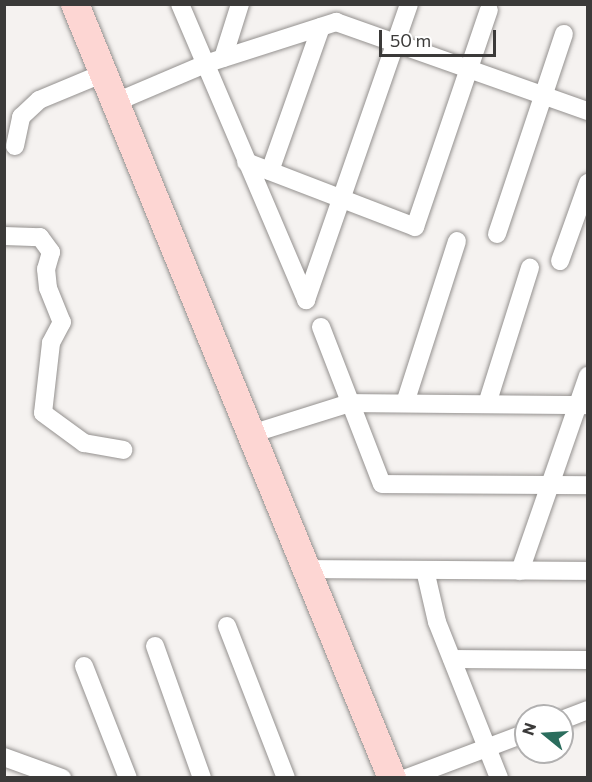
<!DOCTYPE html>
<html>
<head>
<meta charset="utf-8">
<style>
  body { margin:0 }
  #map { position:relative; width:592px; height:782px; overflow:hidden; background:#f5f2f0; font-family:Commissioner,sans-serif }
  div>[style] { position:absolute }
  .roads { filter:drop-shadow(0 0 2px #94918f) drop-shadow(0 0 2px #94918f) }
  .street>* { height:18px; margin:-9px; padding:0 9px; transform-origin:9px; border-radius:9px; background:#fff }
  .primary>* { height:28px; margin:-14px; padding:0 14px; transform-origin:14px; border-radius:14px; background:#fdd6d3 }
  span { translate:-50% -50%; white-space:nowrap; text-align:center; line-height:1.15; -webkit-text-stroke:6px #fff; paint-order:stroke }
  .frame { position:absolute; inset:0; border:6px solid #3b3a39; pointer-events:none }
  .north { position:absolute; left:514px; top:704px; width:60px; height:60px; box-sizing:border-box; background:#fff; border:2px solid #b1b0b0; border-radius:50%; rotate:288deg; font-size:16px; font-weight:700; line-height:24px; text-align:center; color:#3b3a39 }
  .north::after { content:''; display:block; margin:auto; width:21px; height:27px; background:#2b6d5d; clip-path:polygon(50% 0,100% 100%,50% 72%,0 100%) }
  .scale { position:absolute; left:379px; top:30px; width:117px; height:27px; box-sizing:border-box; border:3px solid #3b3a39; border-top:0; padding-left:8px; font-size:18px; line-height:21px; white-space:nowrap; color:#3b3a39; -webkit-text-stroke:4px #fff; paint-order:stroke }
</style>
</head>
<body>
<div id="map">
  <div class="roads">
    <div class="street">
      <div style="left:180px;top:4px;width:322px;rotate:66.9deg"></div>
      <div style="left:223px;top:58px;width:57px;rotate:-72.5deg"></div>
      <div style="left:116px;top:102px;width:97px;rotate:-23.1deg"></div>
      <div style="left:205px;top:64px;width:138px;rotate:-17.8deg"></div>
      <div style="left:336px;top:22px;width:267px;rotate:19.5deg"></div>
      <div style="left:15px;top:146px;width:30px;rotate:-78deg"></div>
      <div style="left:21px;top:117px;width:25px;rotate:-43deg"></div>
      <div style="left:39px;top:100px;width:70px;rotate:-22.6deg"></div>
      <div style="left:246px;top:162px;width:181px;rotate:21deg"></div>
      <div style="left:415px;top:227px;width:229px;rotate:-71.2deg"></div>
      <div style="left:270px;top:171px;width:153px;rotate:-70.5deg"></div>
      <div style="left:497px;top:234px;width:211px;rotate:-71.5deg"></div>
      <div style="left:4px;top:236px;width:36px;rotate:2deg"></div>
      <div style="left:40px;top:237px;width:19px;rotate:54deg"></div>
      <div style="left:51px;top:252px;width:18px;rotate:106deg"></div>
      <div style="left:46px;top:269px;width:19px;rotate:84deg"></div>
      <div style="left:48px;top:288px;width:37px;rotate:68deg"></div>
      <div style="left:62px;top:322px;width:24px;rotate:118deg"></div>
      <div style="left:51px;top:343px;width:70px;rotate:96.5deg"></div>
      <div style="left:43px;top:413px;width:51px;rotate:36.2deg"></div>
      <div style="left:84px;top:443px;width:40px;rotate:10deg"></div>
      <div style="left:560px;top:261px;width:83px;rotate:-70.3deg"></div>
      <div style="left:306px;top:300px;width:313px;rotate:-70.8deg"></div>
      <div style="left:321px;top:327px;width:168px;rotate:68.8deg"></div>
      <div style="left:382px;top:484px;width:206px;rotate:0.3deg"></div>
      <div style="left:405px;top:403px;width:170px;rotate:-72.2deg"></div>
      <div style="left:487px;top:404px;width:143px;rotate:-72.5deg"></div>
      <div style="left:251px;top:434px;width:104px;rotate:-17.4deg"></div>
      <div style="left:350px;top:403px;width:238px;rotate:0.5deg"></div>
      <div style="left:307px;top:569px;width:281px;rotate:0.4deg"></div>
      <div style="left:425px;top:570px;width:53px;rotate:77deg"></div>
      <div style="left:437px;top:622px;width:168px;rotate:68.3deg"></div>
      <div style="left:520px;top:571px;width:207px;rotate:-70.8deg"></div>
      <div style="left:227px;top:626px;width:163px;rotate:68.8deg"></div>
      <div style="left:155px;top:646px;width:140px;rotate:70.4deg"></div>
      <div style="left:452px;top:659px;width:136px;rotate:0.4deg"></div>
      <div style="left:84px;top:666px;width:120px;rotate:68.6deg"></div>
      <div style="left:562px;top:720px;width:28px;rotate:-21deg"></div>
      <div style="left:4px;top:757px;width:62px;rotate:19.9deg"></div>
      <div style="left:407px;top:778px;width:127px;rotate:-20.7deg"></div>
    </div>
    <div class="primary">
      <div style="left:75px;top:4px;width:836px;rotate:67.73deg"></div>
    </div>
  </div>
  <div class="frame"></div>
  <div class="north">N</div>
  <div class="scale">50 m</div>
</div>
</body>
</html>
